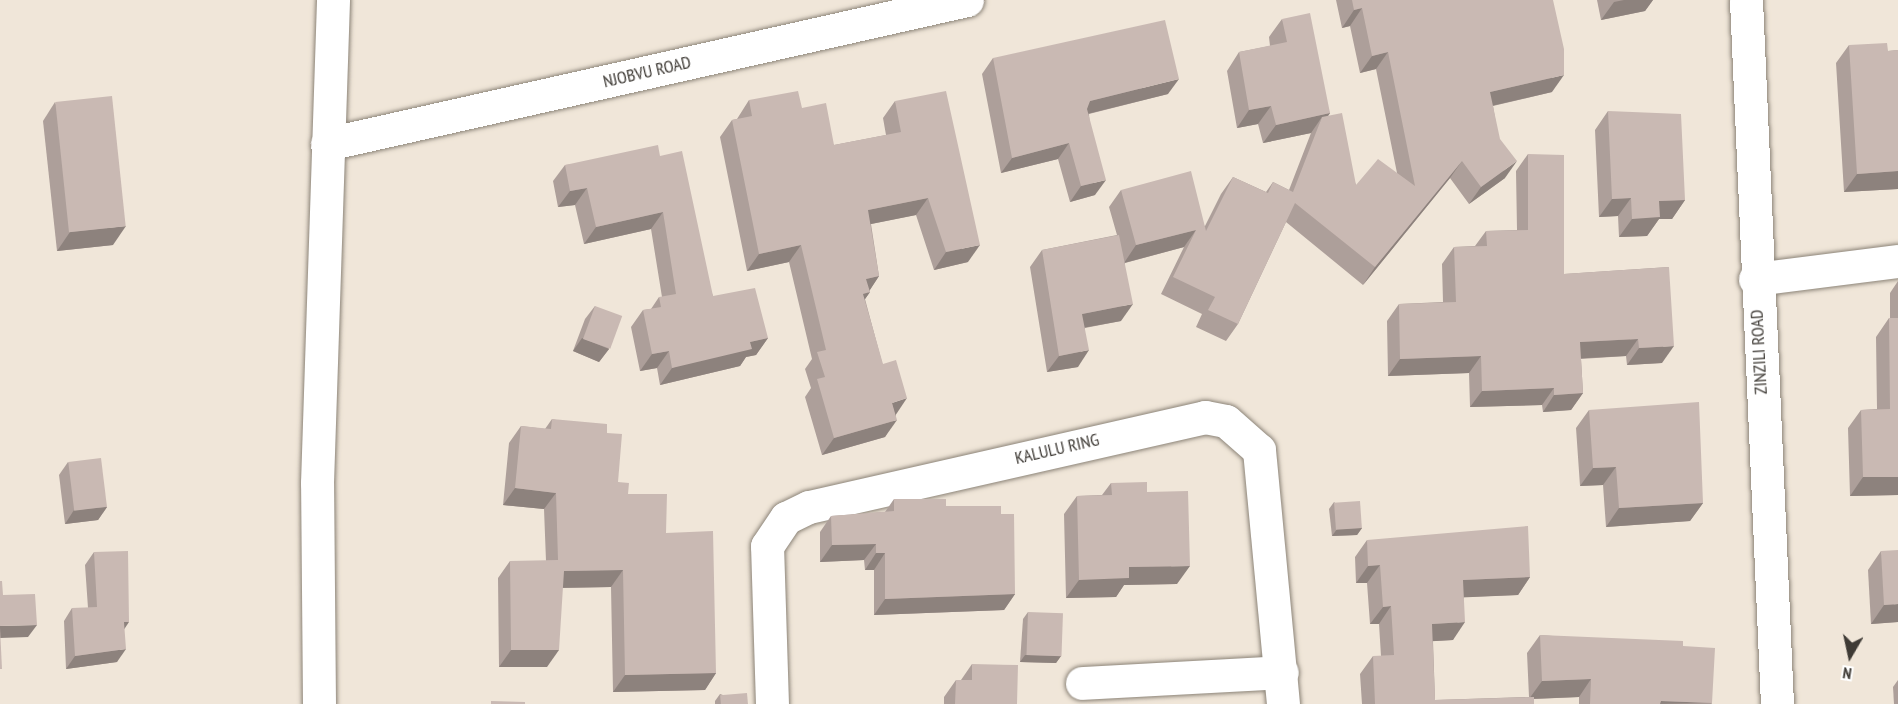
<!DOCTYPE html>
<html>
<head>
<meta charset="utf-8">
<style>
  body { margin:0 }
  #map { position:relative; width:1898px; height:704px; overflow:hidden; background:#f0e6d9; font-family:"PT Sans Narrow",sans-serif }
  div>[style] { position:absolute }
  .roads { filter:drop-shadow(0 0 2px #8c8478) drop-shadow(0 0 2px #8c8478) }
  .minor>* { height:33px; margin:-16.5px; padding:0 16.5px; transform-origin:16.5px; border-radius:16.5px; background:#fff }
  .wall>* { inset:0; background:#ad9f9a }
  .shaded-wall>* { inset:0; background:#8d827d }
  .building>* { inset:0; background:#c9b9b3; transform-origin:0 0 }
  span { translate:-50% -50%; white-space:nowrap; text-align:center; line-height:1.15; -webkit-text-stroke:4.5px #fff; paint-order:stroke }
  .street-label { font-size:18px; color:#3e3a35 }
  .north { position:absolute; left:1820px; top:626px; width:60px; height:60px; -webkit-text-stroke:4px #fff; paint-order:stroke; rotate:189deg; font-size:16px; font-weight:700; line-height:24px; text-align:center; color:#3e3a35 }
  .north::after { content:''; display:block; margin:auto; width:21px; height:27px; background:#3e3a35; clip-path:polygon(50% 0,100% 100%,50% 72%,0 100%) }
</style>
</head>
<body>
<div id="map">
  <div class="roads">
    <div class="minor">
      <div style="left:1746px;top:0;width:705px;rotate:87.48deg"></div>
      <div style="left:327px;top:144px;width:656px;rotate:-12.68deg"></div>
      <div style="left:1755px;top:279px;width:144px;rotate:-7.2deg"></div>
      <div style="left:1082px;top:683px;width:200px;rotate:-3.1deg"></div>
      <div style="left:319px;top:704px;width:221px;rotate:-90.5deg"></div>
      <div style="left:317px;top:483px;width:483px;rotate:-88.1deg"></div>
      <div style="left:772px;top:704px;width:158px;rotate:-91.8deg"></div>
      <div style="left:767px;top:546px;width:34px;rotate:-56deg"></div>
      <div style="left:786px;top:518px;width:25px;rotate:-26deg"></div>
      <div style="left:809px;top:507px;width:406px;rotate:-12.8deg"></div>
      <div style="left:1205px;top:417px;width:21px;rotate:11deg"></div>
      <div style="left:1226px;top:421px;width:44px;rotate:41.3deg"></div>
      <div style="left:1259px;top:450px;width:255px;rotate:84.6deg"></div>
    </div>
  </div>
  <div class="wall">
    <div style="clip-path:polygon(1336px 0,1553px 0,1552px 92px,1493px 106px,1505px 178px,1469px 204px,1450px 178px,1363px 285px,1286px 222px,1238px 324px,1226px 341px,1196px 327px,1202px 314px,1161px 294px,1184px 247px,1125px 263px,1121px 321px,1085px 328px,1078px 367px,1047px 372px,1030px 267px,1042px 250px,1117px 235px,1109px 207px,1121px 190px,1205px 226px,1221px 194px,1233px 177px,1266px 192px,1273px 182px,1289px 190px,1311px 133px,1263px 143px,1258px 124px,1237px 128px,1227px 71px,1239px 52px,1270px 46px,1269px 37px,1282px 19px,1330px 113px,1328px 116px,1356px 185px,1397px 173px,1376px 69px,1360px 73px,1350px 26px,1342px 28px)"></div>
    <div style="clip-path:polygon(1597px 0,1653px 0,1645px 11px,1601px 20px)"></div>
    <div style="clip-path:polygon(1849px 45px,1888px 51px,1898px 50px,1898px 189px,1844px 192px,1836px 63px)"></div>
    <div style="clip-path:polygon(993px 58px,1168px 94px,1089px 114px,1095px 195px,1070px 202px,1058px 159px,1001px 173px,982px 74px)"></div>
    <div style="clip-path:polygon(749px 100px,802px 108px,834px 145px,886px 135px,883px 118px,895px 101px,968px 262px,934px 270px,916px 215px,871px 224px,879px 276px,869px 291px,870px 292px,865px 299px,896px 415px,885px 437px,822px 455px,805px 397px,811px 388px,805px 369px,812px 359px,789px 262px,747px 271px,720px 137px,732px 120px,737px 119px)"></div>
    <div style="clip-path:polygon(55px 102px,113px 245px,57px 251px,43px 121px)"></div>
    <div style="clip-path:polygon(1608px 111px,1685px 200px,1672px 219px,1659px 219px,1647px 236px,1619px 237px,1618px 216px,1599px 217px,1595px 130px)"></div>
    <div style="clip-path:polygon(1528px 154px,1564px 274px,1669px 267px,1662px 363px,1627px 365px,1626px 356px,1581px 359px,1583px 393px,1571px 410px,1543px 412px,1542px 405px,1470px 407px,1469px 373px,1388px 376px,1387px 321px,1399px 304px,1443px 302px,1442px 264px,1454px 247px,1475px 246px,1486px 231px,1517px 230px,1516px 171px)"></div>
    <div style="clip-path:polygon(660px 156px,713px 296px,768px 338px,756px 355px,746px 357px,740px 366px,660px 385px,657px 368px,640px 371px,631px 327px,643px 310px,651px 309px,659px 297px,662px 297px,651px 229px,584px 244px,575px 205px,558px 207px,553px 181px,565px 165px)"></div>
    <div style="clip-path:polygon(1898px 281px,1898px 495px,1850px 496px,1848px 428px,1861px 410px,1877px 409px,1876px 337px,1889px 318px,1890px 318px,1890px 293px)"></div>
    <div style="clip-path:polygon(595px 306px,609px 349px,599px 362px,573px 351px,585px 319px)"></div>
    <div style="clip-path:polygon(1589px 410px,1703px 503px,1690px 521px,1606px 527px,1603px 485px,1580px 486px,1576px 428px)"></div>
    <div style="clip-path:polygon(552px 419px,607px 433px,618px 482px,628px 494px,666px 533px,716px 673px,705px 690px,613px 692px,611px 587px,562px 588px,547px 667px,499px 667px,498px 578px,510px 561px,546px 561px,544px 509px,503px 505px,509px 443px,521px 426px,545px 429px)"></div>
    <div style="clip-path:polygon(68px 462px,107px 507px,98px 520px,65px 524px,59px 475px)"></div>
    <div style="clip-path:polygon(1111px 483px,1147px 492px,1177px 584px,1124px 585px,1116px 597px,1066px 598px,1064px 514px,1077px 496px,1102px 495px)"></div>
    <div style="clip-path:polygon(894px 499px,1001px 514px,1015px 594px,1004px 610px,874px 615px,874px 570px,865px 570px,864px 560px,820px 562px,820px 532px,831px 516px,885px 512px)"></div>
    <div style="clip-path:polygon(1334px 502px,1362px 528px,1357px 535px,1332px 536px,1329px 509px)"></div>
    <div style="clip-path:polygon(1367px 540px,1530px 577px,1518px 595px,1464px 597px,1453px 640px,1433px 641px,1435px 700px,1529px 697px,1527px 653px,1540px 635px,1683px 646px,1712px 704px,1579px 704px,1579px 697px,1534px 699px,1534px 704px,1362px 704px,1360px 674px,1373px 656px,1381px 656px,1379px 624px,1370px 624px,1367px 583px,1356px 583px,1355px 557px)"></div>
    <div style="clip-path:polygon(1881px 551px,1898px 622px,1871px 624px,1868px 570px)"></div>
    <div style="clip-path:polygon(94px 552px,124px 629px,117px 662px,66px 669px,64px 621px,72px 608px,88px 608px,85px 565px)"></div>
    <div style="clip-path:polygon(1028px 612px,1061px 656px,1056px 663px,1020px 662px,1023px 619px)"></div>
    <div style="clip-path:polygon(972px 664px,1017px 704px,944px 704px,944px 697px,956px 680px,961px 680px)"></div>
    <div style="clip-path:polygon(1898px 680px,1898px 704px,1894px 704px,1893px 687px)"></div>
    <div style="clip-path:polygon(720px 694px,748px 704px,715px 704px,715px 701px)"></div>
  </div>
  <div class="shaded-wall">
    <div style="clip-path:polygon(1624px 0,1653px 0,1645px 11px,1601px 20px,1614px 2px)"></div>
    <div style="clip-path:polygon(1362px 8px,1350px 26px,1342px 28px,1354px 10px)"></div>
    <div style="clip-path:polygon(1388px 52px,1376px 69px,1360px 73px,1372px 56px)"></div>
    <div style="clip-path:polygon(1564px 75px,1552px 92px,1478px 109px,1490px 92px)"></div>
    <div style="clip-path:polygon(1179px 79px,1168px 94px,1079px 116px,1090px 101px)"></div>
    <div style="clip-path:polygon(1271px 106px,1258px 124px,1237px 128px,1249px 110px)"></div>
    <div style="clip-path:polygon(1330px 113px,1317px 132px,1322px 117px,1311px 133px,1263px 143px,1276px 125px)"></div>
    <div style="clip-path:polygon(1069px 143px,1058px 159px,1001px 173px,1012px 158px)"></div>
    <div style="clip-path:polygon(1462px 161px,1450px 178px,1363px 285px,1375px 267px)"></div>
    <div style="clip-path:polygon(1517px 161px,1505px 178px,1469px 204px,1481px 187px)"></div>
    <div style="clip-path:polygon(1898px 171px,1898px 189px,1844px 192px,1857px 174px)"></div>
    <div style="clip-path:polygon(1106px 180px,1095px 195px,1070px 202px,1081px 186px)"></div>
    <div style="clip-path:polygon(587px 188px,575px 205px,558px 207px,570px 191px)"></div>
    <div style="clip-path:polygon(928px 198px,916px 215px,856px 227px,868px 210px)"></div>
    <div style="clip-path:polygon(1631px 198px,1618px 216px,1599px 217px,1612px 199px)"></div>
    <div style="clip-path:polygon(1685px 200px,1672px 219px,1659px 219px,1647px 236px,1619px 237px,1632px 219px,1659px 201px)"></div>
    <div style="clip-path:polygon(663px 212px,651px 229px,584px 244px,596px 227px)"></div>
    <div style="clip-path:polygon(126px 226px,113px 245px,57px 251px,70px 232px)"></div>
    <div style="clip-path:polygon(1196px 230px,1184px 247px,1124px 263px,1136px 245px)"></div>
    <div style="clip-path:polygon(801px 245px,789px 262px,747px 271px,759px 254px)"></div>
    <div style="clip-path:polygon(980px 245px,968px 262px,934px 270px,946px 252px)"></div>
    <div style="clip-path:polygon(879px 276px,868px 293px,870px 292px,858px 309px,866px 279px)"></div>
    <div style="clip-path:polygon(1133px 304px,1121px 321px,1071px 330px,1082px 314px)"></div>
    <div style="clip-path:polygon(582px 338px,609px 349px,599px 362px,573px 351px)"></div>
    <div style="clip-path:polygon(768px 338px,756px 355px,746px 357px,740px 366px,660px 385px,672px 368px,750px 342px)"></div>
    <div style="clip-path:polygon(1638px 339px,1626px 356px,1568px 359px,1580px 342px)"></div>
    <div style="clip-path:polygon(1674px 346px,1662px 363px,1627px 365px,1639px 348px)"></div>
    <div style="clip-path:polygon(1089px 350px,1078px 367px,1047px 372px,1059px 356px)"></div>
    <div style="clip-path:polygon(669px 351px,657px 368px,640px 371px,652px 354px)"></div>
    <div style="clip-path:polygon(1481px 356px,1469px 373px,1388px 376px,1400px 359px)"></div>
    <div style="clip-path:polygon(1554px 388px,1542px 405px,1470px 407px,1482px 391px)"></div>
    <div style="clip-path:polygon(1583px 393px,1571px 410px,1543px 412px,1554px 395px)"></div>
    <div style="clip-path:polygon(907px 398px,895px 416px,892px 403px)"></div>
    <div style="clip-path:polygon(897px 420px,885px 437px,822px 455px,834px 438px)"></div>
    <div style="clip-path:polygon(1616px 467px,1603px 485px,1580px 486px,1593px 468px)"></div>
    <div style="clip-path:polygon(1863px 477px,1898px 477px,1898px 495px,1850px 496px)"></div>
    <div style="clip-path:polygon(515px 488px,556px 493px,544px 509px,503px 505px)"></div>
    <div style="clip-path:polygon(1703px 503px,1690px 521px,1606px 527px,1619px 508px)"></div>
    <div style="clip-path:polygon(107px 507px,98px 520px,65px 524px,74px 510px)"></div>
    <div style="clip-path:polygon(1362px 528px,1357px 535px,1332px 536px,1337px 529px)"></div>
    <div style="clip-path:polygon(876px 544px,864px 560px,820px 562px,832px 545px)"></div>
    <div style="clip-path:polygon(876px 553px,885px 553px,874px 570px,865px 570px)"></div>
    <div style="clip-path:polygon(1380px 565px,1367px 583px,1356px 583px,1368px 566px)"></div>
    <div style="clip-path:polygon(1190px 566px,1177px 584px,1124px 585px,1116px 597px,1066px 598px,1079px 580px,1129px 567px)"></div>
    <div style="clip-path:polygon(623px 570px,611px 587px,552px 588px,564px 571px)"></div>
    <div style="clip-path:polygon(1530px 577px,1518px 595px,1450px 598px,1463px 580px)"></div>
    <div style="clip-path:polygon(1015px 594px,1004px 610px,874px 615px,885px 599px)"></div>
    <div style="clip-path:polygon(1898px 604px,1898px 622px,1871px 624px,1884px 605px)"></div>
    <div style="clip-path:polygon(1391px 606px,1379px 624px,1370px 624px,1383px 607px)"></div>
    <div style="clip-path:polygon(124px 622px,129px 622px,121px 634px)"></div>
    <div style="clip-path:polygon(1465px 622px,1453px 640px,1419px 642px,1432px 624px)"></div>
    <div style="clip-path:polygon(37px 625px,28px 637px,0 638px,0 626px)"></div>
    <div style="clip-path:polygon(126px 649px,117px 662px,66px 669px,75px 656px)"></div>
    <div style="clip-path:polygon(511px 650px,559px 650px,547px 667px,499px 667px)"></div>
    <div style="clip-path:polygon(1025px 655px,1061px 656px,1056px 663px,1020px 662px)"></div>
    <div style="clip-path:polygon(716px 673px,705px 690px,613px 692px,625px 675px)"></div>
    <div style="clip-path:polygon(1591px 679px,1579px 697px,1529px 699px,1542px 681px)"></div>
    <div style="clip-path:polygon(1661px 701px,1712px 703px,1658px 704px)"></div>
  </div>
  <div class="building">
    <div style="clip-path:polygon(1352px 0,1553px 0,1564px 49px,1564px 75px,1490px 92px,1500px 139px,1517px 161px,1481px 187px,1462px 161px,1375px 267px,1295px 203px,1238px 324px,1208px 310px,1215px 297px,1173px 277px,1196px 230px,1136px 245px,1121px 190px,1191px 171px,1206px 231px,1233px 177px,1268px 193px,1273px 182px,1293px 192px,1322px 117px,1342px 113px,1356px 185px,1378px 159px,1415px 186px,1388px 52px,1372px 56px,1362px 8px,1354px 10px)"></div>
    <div style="clip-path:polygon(1310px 13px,1330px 113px,1276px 125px,1271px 106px,1249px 110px,1239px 52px,1287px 42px,1282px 19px)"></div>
    <div style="clip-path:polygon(1165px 20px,1179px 79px,1090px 101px,1087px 109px,1106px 180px,1081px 186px,1069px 143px,1012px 158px,993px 58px)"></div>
    <div style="clip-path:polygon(1887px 43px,1888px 51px,1898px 50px,1898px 171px,1857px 174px,1849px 45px)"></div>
    <div style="clip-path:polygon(798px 91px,802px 108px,826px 103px,834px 145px,901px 132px,895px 101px,946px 91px,980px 245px,946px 252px,928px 198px,868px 210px,879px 276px,866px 279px,870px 292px,863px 294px,883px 364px,896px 360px,907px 398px,892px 403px,897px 420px,834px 438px,817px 379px,825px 377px,817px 352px,826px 350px,801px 245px,759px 254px,732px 120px,752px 116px,749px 100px)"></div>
    <div style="left:112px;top:96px;width:131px;height:57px;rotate:84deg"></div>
    <div style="clip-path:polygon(1608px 111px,1681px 114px,1685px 200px,1659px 201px,1660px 217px,1632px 219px,1631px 198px,1612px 199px)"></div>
    <div style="clip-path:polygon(658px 145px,660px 156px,682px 151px,713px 296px,755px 288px,768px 338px,750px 342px,752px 349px,672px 368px,669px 351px,652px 354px,643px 310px,661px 307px,659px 297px,676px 294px,663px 212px,596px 227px,587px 188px,570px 191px,565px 165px)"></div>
    <div style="clip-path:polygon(1528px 154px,1564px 155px,1564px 274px,1669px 267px,1674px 346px,1639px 348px,1638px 339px,1580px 342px,1583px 393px,1554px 395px,1554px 388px,1482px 391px,1481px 356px,1400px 359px,1399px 304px,1456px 302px,1454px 247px,1487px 246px,1486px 231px,1528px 230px)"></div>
    <div style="clip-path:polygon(1119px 235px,1133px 304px,1082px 314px,1089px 350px,1059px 356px,1042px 250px)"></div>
    <div style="left:595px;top:306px;width:29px;height:35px;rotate:20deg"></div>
    <div style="clip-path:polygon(1889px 318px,1898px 318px,1898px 477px,1863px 477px,1861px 410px,1890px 409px)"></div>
    <div style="clip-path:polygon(1699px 402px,1703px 503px,1619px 508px,1616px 467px,1593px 468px,1589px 410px)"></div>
    <div style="clip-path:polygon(552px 419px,607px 424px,607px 433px,622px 434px,618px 482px,629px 483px,628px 494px,667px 494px,666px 533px,713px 531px,716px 673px,625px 675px,623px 570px,564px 571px,559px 650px,511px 650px,510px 561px,558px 560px,556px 493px,515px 488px,521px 426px,551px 429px)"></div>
    <div style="left:101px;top:458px;width:49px;height:33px;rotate:83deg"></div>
    <div style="clip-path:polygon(1147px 482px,1147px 492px,1188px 491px,1190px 566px,1129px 567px,1129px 578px,1079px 580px,1077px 496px,1112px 495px,1111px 483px)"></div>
    <div style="clip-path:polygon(894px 499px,946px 499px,946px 506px,1001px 506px,1001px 514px,1014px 514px,1015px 594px,885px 599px,885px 553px,876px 553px,876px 544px,832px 545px,831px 516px,894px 511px)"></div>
    <div style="left:1360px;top:501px;width:27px;height:26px;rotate:86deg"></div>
    <div style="clip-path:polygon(1528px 526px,1530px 577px,1463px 580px,1465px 622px,1432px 624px,1435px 700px,1534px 697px,1534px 704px,1375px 704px,1373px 656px,1394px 655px,1391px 606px,1383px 607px,1380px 565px,1368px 566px,1367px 540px)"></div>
    <div style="clip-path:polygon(1898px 550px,1898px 604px,1884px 605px,1881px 551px)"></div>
    <div style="clip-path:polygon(128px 551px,129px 622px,124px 622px,126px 649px,75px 656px,72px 608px,97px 607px,94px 552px)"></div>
    <div style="clip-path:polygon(0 581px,2px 581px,3px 595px,35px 594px,37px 625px,0 626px)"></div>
    <div style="left:1028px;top:612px;width:35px;height:43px;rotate:2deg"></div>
    <div style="clip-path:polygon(0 628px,2px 669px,0 669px)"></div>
    <div style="clip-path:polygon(1540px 635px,1683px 641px,1683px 646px,1715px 648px,1712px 703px,1661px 701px,1660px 704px,1590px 704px,1591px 679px,1542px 681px)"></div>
    <div style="clip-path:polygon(972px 664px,1018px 665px,1017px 704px,955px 704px,956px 680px,972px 680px)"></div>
    <div style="left:747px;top:693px;width:11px;height:27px;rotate:85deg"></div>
    <div style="clip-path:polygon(491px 701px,525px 702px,525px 704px,491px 704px)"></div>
  </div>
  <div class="street-label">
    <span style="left:647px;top:72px;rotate:-13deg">NJOBVU ROAD</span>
    <span style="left:1759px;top:352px;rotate:-93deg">ZINZILI ROAD</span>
    <span style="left:1057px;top:449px;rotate:-13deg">KALULU RING</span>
  </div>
  <div class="north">N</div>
</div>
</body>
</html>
